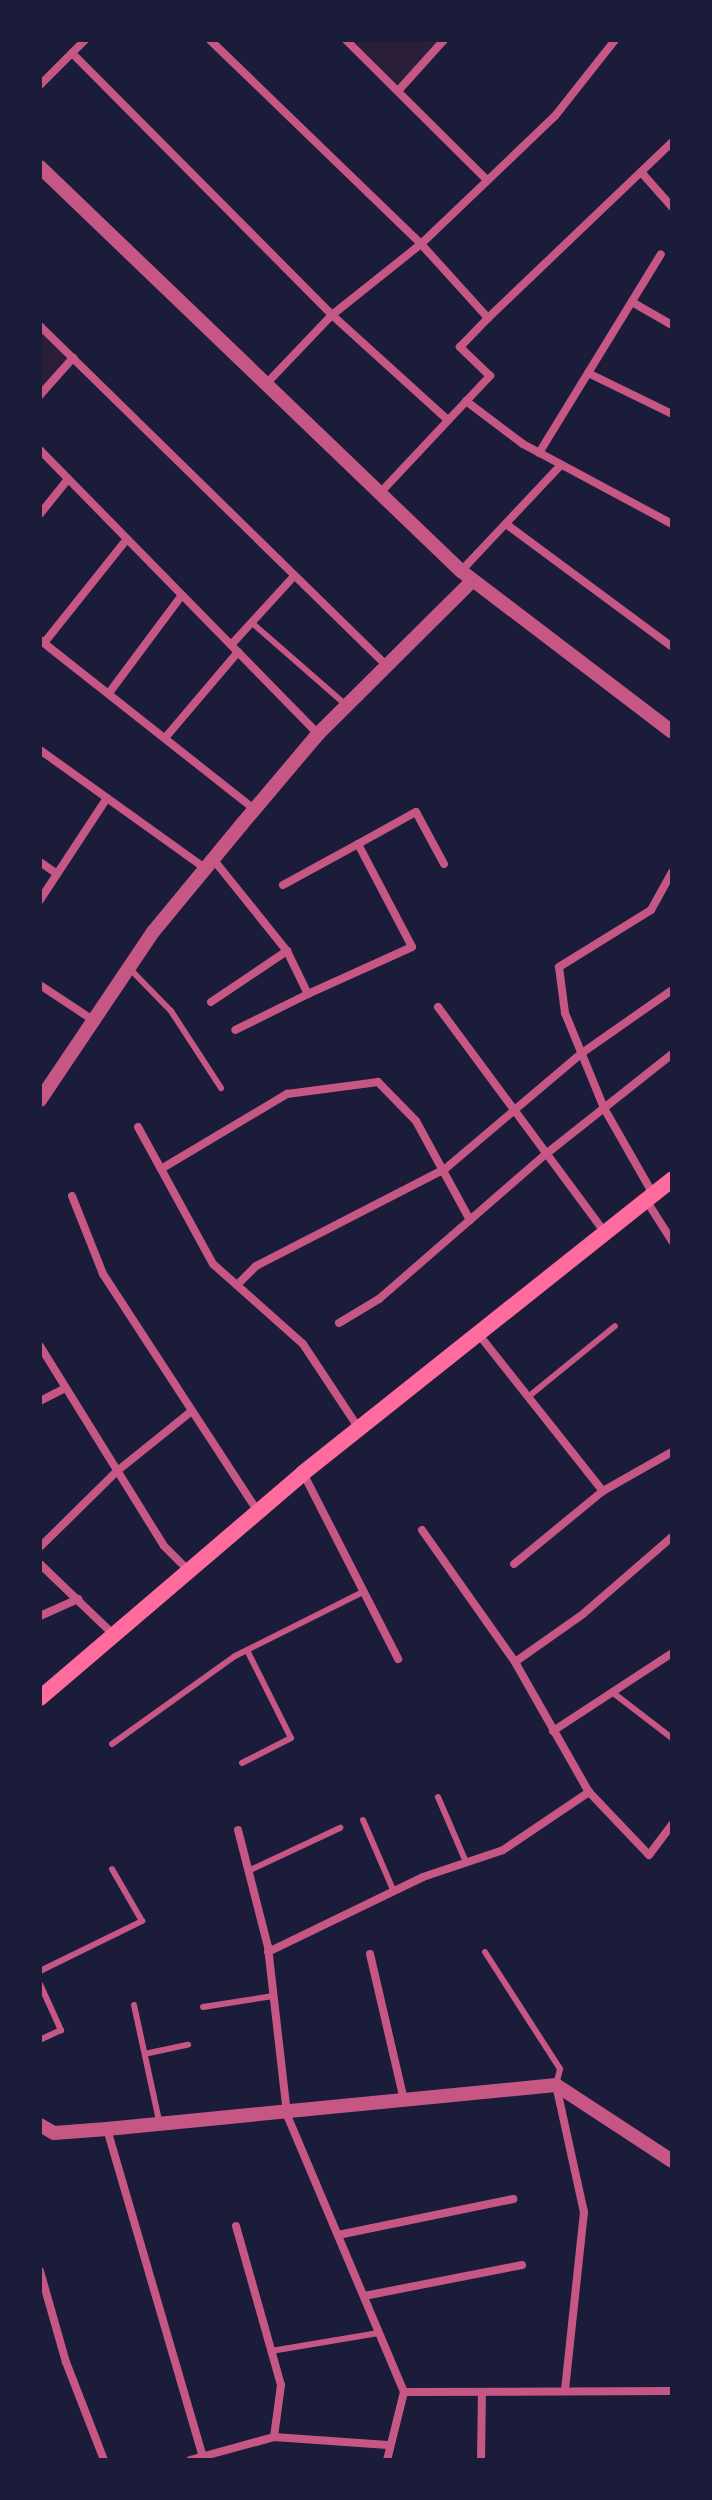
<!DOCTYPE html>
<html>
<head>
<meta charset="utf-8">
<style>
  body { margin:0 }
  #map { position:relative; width:712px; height:2500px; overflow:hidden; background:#1b1b3a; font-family:Jost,sans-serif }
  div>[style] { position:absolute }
  .green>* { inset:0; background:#2a1e3b }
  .service>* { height:6px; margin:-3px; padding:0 3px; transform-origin:3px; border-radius:3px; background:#c65784 }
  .minor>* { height:8px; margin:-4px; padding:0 4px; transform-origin:4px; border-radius:4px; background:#c65784 }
  .tertiary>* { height:14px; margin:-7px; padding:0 7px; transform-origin:7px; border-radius:7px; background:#c65784 }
  .secondary>* { height:16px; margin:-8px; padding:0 8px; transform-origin:8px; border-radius:8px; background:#ff6b9d }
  span { translate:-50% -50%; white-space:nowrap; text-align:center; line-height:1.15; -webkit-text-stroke:7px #1b1b3a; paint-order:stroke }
  .frame { position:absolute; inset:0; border:42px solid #1b1b3a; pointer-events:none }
</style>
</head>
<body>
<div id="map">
  <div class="green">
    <div style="clip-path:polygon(346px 40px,444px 40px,398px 91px)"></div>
    <div style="clip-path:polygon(40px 326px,73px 358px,40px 395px)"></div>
  </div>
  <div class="service">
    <div style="left:251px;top:622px;width:125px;rotate:41.1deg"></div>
    <div style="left:130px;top:969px;width:59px;rotate:45.7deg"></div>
    <div style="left:171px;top:1011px;width:92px;rotate:57deg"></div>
    <div style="left:528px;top:1397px;width:112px;rotate:-39.2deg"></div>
    <div style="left:612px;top:1692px;width:76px;rotate:37.5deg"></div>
    <div style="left:112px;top:1744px;width:151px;rotate:-35.6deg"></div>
    <div style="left:235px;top:1656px;width:143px;rotate:-26.6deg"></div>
    <div style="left:242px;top:1763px;width:55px;rotate:-27deg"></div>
    <div style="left:291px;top:1738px;width:98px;rotate:-116.6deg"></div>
    <div style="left:438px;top:1797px;width:71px;rotate:66.7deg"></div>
    <div style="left:363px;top:1820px;width:78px;rotate:66.7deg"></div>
    <div style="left:248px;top:1871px;width:102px;rotate:-25.1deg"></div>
    <div style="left:485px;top:1952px;width:139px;rotate:57.3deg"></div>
    <div style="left:560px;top:2069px;width:16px;rotate:104deg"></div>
    <div style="left:40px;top:1971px;width:114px;rotate:-26.1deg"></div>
    <div style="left:142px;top:1921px;width:60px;rotate:-120deg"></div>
    <div style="left:40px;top:1984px;width:51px;rotate:65.5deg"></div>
    <div style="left:61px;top:2030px;width:23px;rotate:155deg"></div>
    <div style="left:134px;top:2005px;width:123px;rotate:77.8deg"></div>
    <div style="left:203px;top:2007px;width:71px;rotate:-8.9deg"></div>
    <div style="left:149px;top:2053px;width:40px;rotate:-12deg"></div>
    <div style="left:271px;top:2351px;width:109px;rotate:-9.5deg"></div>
  </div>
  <div class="minor">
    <div style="left:210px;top:40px;width:293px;rotate:44deg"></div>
    <div style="left:421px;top:244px;width:100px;rotate:47.8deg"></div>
    <div style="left:488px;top:318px;width:255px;rotate:-43.7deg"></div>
    <div style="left:346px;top:40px;width:196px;rotate:44.8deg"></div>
    <div style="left:72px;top:53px;width:369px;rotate:45.2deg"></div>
    <div style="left:332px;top:315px;width:156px;rotate:42.2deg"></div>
    <div style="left:40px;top:85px;width:64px;rotate:-45deg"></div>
    <div style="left:398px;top:91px;width:69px;rotate:-48deg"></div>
    <div style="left:641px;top:172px;width:47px;rotate:48.5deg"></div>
    <div style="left:632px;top:302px;width:46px;rotate:29.9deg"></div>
    <div style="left:40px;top:326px;width:486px;rotate:44.4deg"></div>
    <div style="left:588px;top:373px;width:93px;rotate:26deg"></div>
    <div style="left:266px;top:384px;width:95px;rotate:-46.3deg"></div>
    <div style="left:332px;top:315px;width:114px;rotate:-38.6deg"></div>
    <div style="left:421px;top:244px;width:185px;rotate:-43.7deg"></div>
    <div style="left:555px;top:116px;width:97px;rotate:-51.7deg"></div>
    <div style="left:40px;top:395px;width:50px;rotate:-48.3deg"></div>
    <div style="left:466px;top:401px;width:71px;rotate:37deg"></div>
    <div style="left:523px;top:444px;width:169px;rotate:28.2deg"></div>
    <div style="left:40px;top:450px;width:397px;rotate:45.6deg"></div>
    <div style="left:539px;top:453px;width:233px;rotate:-58.5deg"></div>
    <div style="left:380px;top:493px;width:161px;rotate:-46.8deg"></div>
    <div style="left:490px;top:376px;width:42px;rotate:-136deg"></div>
    <div style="left:460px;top:347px;width:40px;rotate:-46deg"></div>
    <div style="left:40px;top:514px;width:45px;rotate:-51.3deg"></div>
    <div style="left:506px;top:524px;width:207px;rotate:36.5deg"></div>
    <div style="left:461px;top:571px;width:146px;rotate:-46.7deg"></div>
    <div style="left:40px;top:640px;width:273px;rotate:38.3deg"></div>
    <div style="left:44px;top:643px;width:133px;rotate:-51.4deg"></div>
    <div style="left:231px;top:645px;width:93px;rotate:-47.6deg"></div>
    <div style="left:109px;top:693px;width:122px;rotate:-53.3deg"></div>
    <div style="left:165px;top:738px;width:113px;rotate:-49.7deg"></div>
    <div style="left:40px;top:750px;width:203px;rotate:35.6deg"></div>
    <div style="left:358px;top:844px;width:66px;rotate:-28.9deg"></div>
    <div style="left:416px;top:812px;width:59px;rotate:61.7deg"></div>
    <div style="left:213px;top:859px;width:118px;rotate:51.2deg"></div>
    <div style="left:287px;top:951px;width:48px;rotate:64deg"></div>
    <div style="left:308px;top:994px;width:81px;rotate:153.7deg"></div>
    <div style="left:40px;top:862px;width:21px;rotate:35deg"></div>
    <div style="left:283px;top:885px;width:85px;rotate:-28.7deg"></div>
    <div style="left:358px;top:844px;width:116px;rotate:62.3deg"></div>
    <div style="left:412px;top:947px;width:114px;rotate:155.7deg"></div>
    <div style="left:40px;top:900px;width:122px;rotate:-56.7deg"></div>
    <div style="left:40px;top:985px;width:67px;rotate:33.5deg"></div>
    <div style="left:211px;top:1002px;width:92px;rotate:-33.9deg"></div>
    <div style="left:438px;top:1007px;width:281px;rotate:53.5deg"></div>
    <div style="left:138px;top:1127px;width:156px;rotate:61.3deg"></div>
    <div style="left:213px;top:1264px;width:120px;rotate:41.6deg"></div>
    <div style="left:303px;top:1344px;width:103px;rotate:56.5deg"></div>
    <div style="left:161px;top:1169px;width:147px;rotate:-30.8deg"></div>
    <div style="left:287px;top:1094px;width:92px;rotate:-7.5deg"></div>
    <div style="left:378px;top:1082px;width:54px;rotate:45.7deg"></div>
    <div style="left:416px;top:1121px;width:113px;rotate:61.4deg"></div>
    <div style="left:653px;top:1194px;width:99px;rotate:-119.7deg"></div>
    <div style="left:604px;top:1108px;width:103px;rotate:-112.3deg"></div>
    <div style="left:565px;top:1013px;width:46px;rotate:-97.4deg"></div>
    <div style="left:559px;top:967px;width:108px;rotate:-31.8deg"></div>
    <div style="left:651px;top:910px;width:43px;rotate:-61.1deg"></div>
    <div style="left:72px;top:1196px;width:84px;rotate:68.3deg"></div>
    <div style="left:103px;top:1274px;width:284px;rotate:56.9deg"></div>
    <div style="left:646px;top:1200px;width:49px;rotate:57.6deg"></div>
    <div style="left:237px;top:1285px;width:27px;rotate:-45deg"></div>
    <div style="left:256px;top:1266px;width:212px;rotate:-27.2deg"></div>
    <div style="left:445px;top:1169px;width:180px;rotate:-40.3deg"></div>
    <div style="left:582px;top:1053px;width:110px;rotate:-35deg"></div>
    <div style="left:339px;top:1323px;width:47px;rotate:-31deg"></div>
    <div style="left:379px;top:1299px;width:221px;rotate:-41deg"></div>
    <div style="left:546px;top:1154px;width:161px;rotate:-38.4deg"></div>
    <div style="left:480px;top:1336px;width:198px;rotate:51.6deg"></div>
    <div style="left:603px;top:1491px;width:79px;rotate:-29.5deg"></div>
    <div style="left:40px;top:1346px;width:235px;rotate:58.2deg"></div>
    <div style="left:164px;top:1546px;width:35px;rotate:45deg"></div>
    <div style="left:40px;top:1401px;width:28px;rotate:-27deg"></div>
    <div style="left:303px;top:1473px;width:209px;rotate:62.9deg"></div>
    <div style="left:422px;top:1530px;width:161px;rotate:54.8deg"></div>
    <div style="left:515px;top:1662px;width:150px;rotate:60.4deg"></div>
    <div style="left:589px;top:1792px;width:87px;rotate:46.4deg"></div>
    <div style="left:649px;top:1855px;width:39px;rotate:-53deg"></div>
    <div style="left:40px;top:1547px;width:107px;rotate:-44.6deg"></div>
    <div style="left:116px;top:1472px;width:97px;rotate:-38.8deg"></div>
    <div style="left:40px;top:1564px;width:103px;rotate:43.8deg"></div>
    <div style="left:514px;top:1564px;width:115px;rotate:-39.4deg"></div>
    <div style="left:40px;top:1616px;width:42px;rotate:-24.1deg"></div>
    <div style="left:515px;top:1662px;width:83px;rotate:-35.2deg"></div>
    <div style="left:583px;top:1614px;width:118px;rotate:-40.9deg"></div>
    <div style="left:553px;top:1731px;width:142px;rotate:-33.2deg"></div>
    <div style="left:238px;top:1830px;width:121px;rotate:75.6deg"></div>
    <div style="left:268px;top:1947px;width:169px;rotate:83.5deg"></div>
    <div style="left:287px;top:2115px;width:301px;rotate:67.1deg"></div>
    <div style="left:404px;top:2392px;width:70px;rotate:104deg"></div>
    <div style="left:268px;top:1952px;width:172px;rotate:-25.8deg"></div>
    <div style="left:423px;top:1877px;width:84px;rotate:-18.6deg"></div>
    <div style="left:503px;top:1850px;width:104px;rotate:-34deg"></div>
    <div style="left:370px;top:1954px;width:150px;rotate:76.9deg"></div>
    <div style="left:556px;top:2085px;width:130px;rotate:77.6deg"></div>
    <div style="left:584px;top:2212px;width:180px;rotate:96.1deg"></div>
    <div style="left:107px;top:2129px;width:345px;rotate:73.7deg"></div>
    <div style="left:236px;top:2226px;width:165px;rotate:74.2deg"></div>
    <div style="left:281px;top:2385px;width:52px;rotate:97.7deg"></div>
    <div style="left:338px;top:2235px;width:179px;rotate:-11.6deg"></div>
    <div style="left:40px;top:2271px;width:95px;rotate:74.1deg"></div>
    <div style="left:66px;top:2362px;width:105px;rotate:68.8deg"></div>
    <div style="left:364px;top:2296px;width:161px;rotate:-11.1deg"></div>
    <div style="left:404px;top:2392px;width:268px;rotate:-0.2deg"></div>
    <div style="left:190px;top:2460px;width:87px;rotate:-15.3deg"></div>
    <div style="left:274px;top:2437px;width:114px;rotate:4deg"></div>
    <div style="left:481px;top:2460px;width:68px;rotate:-89.2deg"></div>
  </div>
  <div class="tertiary">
    <div style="left:40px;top:167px;width:583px;rotate:43.82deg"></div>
    <div style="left:461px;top:571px;width:265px;rotate:37.3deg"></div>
    <div style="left:40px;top:1100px;width:202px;rotate:-56.1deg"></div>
    <div style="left:153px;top:932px;width:140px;rotate:-50.5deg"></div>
    <div style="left:242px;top:824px;width:118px;rotate:-49.8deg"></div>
    <div style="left:318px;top:734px;width:218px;rotate:-44.8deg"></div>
    <div style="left:40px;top:2125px;width:16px;rotate:30deg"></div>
    <div style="left:54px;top:2133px;width:53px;rotate:-4.3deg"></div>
    <div style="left:107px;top:2129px;width:451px;rotate:-5.6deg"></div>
    <div style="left:556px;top:2085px;width:139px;rotate:33.2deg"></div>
  </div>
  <div class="secondary">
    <div style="left:40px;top:1698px;width:346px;rotate:-40.5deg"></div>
    <div style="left:303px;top:1473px;width:472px;rotate:-38.5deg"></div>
  </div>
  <div class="frame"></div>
</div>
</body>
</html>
